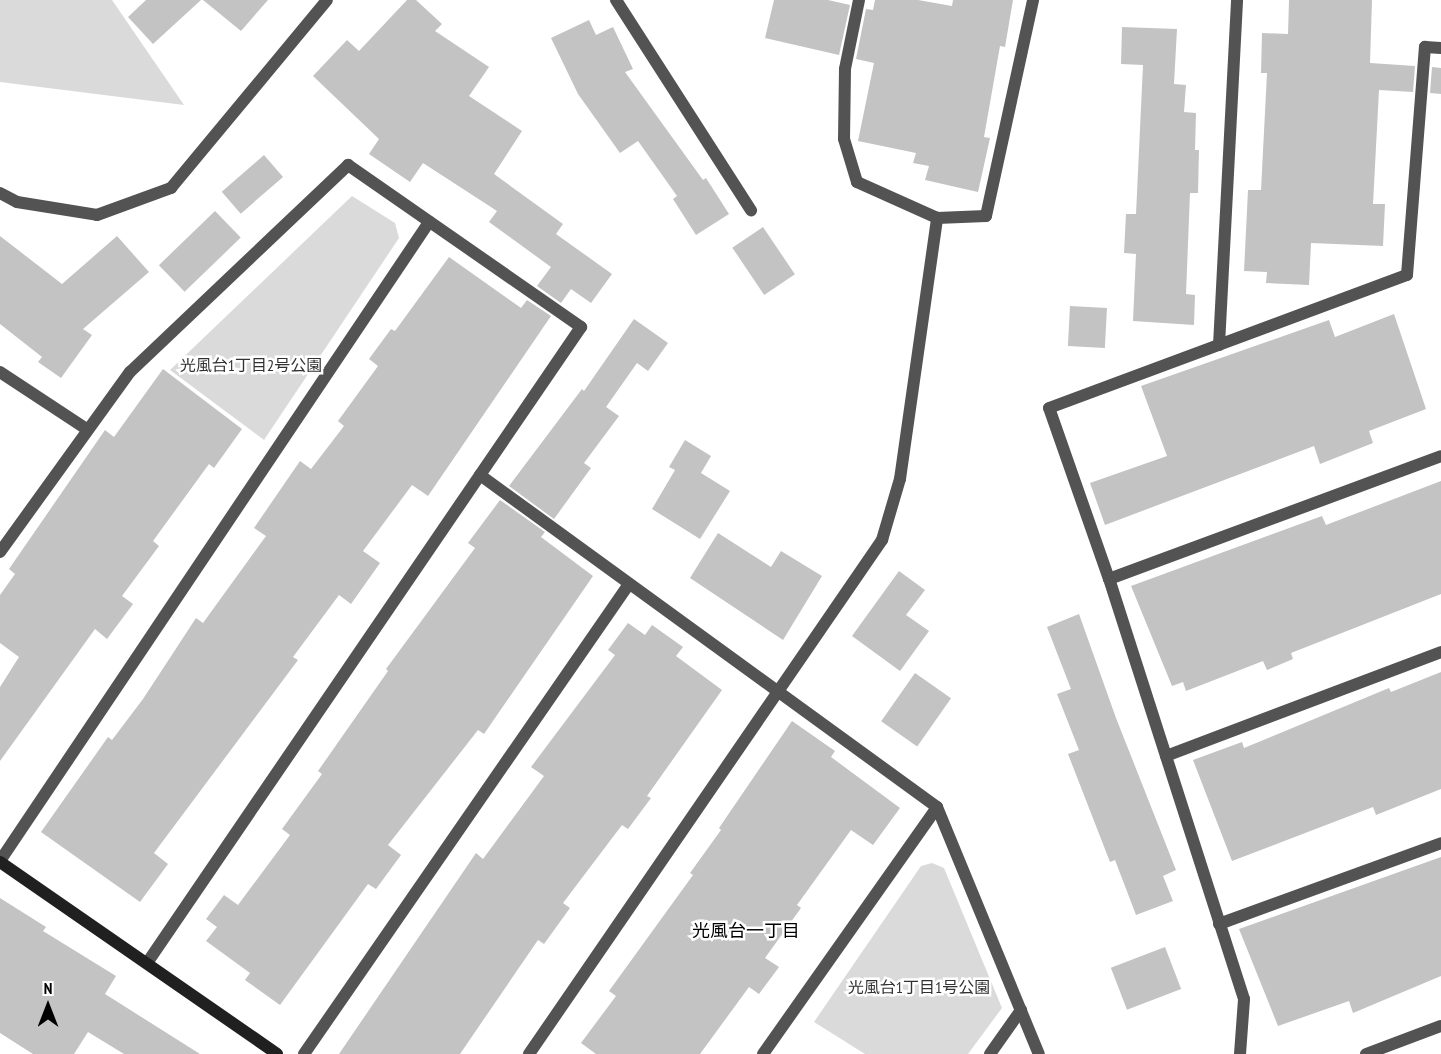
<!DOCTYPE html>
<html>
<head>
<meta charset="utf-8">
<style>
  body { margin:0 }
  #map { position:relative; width:1441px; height:1054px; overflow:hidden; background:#fff; font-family:"PT Sans Narrow","Noto Sans JP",sans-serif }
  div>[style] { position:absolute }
  .green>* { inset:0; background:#dadada }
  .building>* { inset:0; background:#c3c3c3; transform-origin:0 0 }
  .street>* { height:12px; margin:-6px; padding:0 6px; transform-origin:6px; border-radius:6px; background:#535353 }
  .secondary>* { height:12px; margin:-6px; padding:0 6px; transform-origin:6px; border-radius:6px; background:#202020 }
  span { translate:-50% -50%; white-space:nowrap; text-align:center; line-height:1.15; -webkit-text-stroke:5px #fff; paint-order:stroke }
  .park-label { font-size:16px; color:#313131 }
  .neighbourhood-label { font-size:18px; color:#000 }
  .north { position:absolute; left:18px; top:976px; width:60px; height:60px; -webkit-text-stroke:4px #fff; paint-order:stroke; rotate:0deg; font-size:16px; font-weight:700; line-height:24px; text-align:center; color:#000 }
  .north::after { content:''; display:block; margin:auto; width:21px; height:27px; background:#000; clip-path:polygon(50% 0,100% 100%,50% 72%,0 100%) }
</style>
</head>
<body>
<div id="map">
  <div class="green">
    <div style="clip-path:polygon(0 0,112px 0,184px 105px,0 82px)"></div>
    <div style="clip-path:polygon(352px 196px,395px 223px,399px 238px,264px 440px,170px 370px)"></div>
    <div style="clip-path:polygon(932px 863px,944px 868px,1002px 1008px,968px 1054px,865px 1054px,814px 1022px,921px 866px)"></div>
  </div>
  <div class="building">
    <div style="clip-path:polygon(146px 0,201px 0,153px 44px,128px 17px)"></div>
    <div style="clip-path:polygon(203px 0,268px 0,241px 31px)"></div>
    <div style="clip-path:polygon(407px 0,416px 0,442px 24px,435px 31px,489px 67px,469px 96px,522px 131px,494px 174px,563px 224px,556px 234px,612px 274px,591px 303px,571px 289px,561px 303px,537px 286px,551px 267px,489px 222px,497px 211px,423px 163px,410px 182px,369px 154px,379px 139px,313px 76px,347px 40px,359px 51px)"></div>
    <div style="clip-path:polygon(774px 0,828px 0,850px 5px,839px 55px,765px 38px)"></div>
    <div style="clip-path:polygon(875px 0,918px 0,952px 6px,953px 0,1013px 0,1005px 47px,1000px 46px,984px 137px,990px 138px,978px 192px,925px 180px,929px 166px,913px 163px,916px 153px,858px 141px,874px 63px,856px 59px,866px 9px,873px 10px)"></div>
    <div style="clip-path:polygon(1289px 0,1372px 0,1370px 63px,1415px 66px,1413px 92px,1379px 90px,1373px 204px,1385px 204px,1383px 246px,1311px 243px,1309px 285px,1266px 283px,1267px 272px,1244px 271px,1248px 190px,1261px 190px,1267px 73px,1261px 73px,1262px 33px,1288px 34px)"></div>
    <div style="clip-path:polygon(589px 20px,596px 35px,613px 27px,633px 69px,625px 72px,703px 180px,706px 178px,729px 214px,696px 235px,673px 199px,677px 196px,638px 141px,620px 153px,578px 94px,551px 38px)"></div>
    <div style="clip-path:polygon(1122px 27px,1177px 29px,1174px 84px,1186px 85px,1184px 112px,1196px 113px,1195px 150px,1199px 150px,1198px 193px,1190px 193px,1186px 294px,1195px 295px,1194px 325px,1133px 321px,1136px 254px,1124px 253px,1126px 214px,1136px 214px,1143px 65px,1121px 64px)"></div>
    <div style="clip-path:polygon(1432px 67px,1441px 68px,1441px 94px,1430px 93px)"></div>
    <div style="left:264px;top:155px;width:29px;height:56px;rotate:49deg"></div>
    <div style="left:215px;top:211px;width:37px;height:78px;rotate:46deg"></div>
    <div style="left:763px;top:227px;width:57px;height:37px;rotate:56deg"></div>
    <div style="clip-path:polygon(0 236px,62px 284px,117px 236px,149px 272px,83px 329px,92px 335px,61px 378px,38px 362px,42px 357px,0 324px)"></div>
    <div style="clip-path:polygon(449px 257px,521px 308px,527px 300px,551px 316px,428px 496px,412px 485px,363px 551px,380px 563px,351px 604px,339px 595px,293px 657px,298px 660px,154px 853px,168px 864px,140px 902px,41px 832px,108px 737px,112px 740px,143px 699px,196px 618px,203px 623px,266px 536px,254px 528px,300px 461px,311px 469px,344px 426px,338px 421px,378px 366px,369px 359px,391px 329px,395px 331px)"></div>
    <div style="left:1070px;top:306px;width:37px;height:40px;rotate:3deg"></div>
    <div style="clip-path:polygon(1394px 314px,1426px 409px,1369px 431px,1373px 443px,1320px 464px,1314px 446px,1105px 525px,1090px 483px,1167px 456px,1141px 386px,1329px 320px,1335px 337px)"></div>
    <div style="clip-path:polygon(634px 319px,668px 343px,648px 371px,637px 363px,606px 407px,619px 416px,584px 463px,591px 468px,554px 519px,509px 486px,582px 389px,584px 391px)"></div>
    <div style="clip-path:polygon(163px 369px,242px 429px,214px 468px,209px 464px,153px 541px,159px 546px,122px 596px,133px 604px,107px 639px,95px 629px,0 761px,0 687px,19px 657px,0 643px,0 595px,15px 574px,9px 569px,105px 430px,114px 437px)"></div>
    <div style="clip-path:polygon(685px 440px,711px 456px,701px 473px,730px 491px,700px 539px,652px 509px,675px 470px,669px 467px)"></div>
    <div style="clip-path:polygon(1441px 481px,1441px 594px,1291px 653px,1293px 659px,1267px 670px,1263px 661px,1186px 691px,1183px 682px,1172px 686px,1131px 586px,1322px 516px,1326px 525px)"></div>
    <div style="clip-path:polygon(500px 500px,545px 532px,541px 537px,593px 576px,484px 734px,478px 730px,388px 845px,401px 855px,376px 889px,368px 884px,280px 1005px,245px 980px,250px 973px,206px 941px,217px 927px,206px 919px,224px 895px,238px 905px,290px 835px,282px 829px,322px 774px,318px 771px,388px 671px,386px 669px,475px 548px,468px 543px)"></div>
    <div style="clip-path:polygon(718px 533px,771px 567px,781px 551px,822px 576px,783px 640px,690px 578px)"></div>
    <div style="clip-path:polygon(899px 571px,925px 590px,906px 615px,929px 631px,900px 671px,852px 636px)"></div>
    <div style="clip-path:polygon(1079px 614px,1116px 718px,1176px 870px,1163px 876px,1173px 901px,1136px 915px,1115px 860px,1110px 862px,1068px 754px,1079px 750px,1057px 694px,1071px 689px,1047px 627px)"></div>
    <div style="clip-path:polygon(628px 623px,645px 635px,652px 625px,683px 647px,676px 656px,722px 690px,647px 796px,651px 798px,628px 829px,622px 825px,563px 903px,570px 908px,544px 944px,538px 940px,460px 1054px,339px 1054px,476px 853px,483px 859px,544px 776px,531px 767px,615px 655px,608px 650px)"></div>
    <div style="clip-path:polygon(1441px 672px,1441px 789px,1376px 815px,1373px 807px,1232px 861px,1193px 760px,1242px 742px,1244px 748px,1389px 688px,1391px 692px)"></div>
    <div style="left:915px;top:673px;width:44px;height:59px;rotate:35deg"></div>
    <div style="clip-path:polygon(792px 721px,835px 751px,831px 757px,900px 808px,873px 845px,851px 830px,797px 905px,801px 908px,765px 958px,779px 967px,759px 994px,749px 987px,700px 1054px,596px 1054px,581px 1043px,616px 996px,609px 991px,693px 875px,690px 873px,721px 830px,719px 828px)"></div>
    <div style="clip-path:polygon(1441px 857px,1441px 976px,1353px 1013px,1349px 1001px,1278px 1026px,1239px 929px)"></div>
    <div style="clip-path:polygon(0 898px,46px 927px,43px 931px,116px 976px,105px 994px,200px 1054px,124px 1054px,88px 1032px,74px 1054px,33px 1054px,0 1033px)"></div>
    <div style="left:1165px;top:947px;width:45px;height:58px;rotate:69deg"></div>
  </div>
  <div class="street">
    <div style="left:616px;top:0;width:250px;rotate:57.3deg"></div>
    <div style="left:859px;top:0;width:70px;rotate:101.5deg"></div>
    <div style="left:845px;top:69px;width:70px;rotate:90.8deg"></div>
    <div style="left:844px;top:139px;width:45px;rotate:73.2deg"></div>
    <div style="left:857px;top:182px;width:88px;rotate:24.2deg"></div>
    <div style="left:0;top:193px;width:19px;rotate:28deg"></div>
    <div style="left:17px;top:202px;width:81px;rotate:9.2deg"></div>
    <div style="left:97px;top:215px;width:79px;rotate:-20deg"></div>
    <div style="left:171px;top:188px;width:244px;rotate:-50.3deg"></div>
    <div style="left:1219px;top:345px;width:345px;rotate:-87deg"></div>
    <div style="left:0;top:372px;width:105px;rotate:33.4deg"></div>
    <div style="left:480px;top:475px;width:565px;rotate:36deg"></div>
    <div style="left:937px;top:807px;width:267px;rotate:67.6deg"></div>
    <div style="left:0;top:552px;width:222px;rotate:-54.2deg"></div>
    <div style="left:130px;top:372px;width:301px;rotate:-43.5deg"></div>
    <div style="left:348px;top:165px;width:284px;rotate:34.8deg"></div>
    <div style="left:581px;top:327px;width:770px;rotate:124.31deg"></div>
    <div style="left:1109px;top:579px;width:181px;rotate:-109.3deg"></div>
    <div style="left:1049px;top:408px;width:382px;rotate:-20.4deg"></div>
    <div style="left:1407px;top:275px;width:229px;rotate:-85.5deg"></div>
    <div style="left:1425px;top:47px;width:16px;rotate:4deg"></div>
    <div style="left:1166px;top:756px;width:294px;rotate:-20.7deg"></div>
    <div style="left:0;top:861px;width:770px;rotate:-56.12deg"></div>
    <div style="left:1219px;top:924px;width:236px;rotate:-20deg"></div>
    <div style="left:304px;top:1054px;width:571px;rotate:-55.34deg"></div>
    <div style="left:529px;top:1054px;width:624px;rotate:-55.52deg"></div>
    <div style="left:882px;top:540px;width:64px;rotate:-73.6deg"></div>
    <div style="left:900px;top:479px;width:264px;rotate:-81.9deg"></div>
    <div style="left:937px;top:218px;width:49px;rotate:-2.3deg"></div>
    <div style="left:986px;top:216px;width:221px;rotate:-77.7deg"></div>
    <div style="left:763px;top:1054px;width:302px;rotate:-54.8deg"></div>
    <div style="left:990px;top:1054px;width:54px;rotate:-54.8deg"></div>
    <div style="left:1240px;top:1054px;width:55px;rotate:-85.8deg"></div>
    <div style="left:1244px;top:999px;width:441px;rotate:-107.8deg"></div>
    <div style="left:1109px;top:579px;width:354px;rotate:-20.3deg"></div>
    <div style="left:1366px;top:1054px;width:80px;rotate:-20.5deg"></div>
  </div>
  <div class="secondary">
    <div style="left:0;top:862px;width:337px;rotate:34.7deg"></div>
  </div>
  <div class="park-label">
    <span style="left:251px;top:365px">光風台1丁目2号公園</span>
    <span style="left:919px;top:987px">光風台1丁目1号公園</span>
  </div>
  <div class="neighbourhood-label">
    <span style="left:746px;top:931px">光風台一丁目</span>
  </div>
  <div class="north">N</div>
</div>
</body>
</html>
